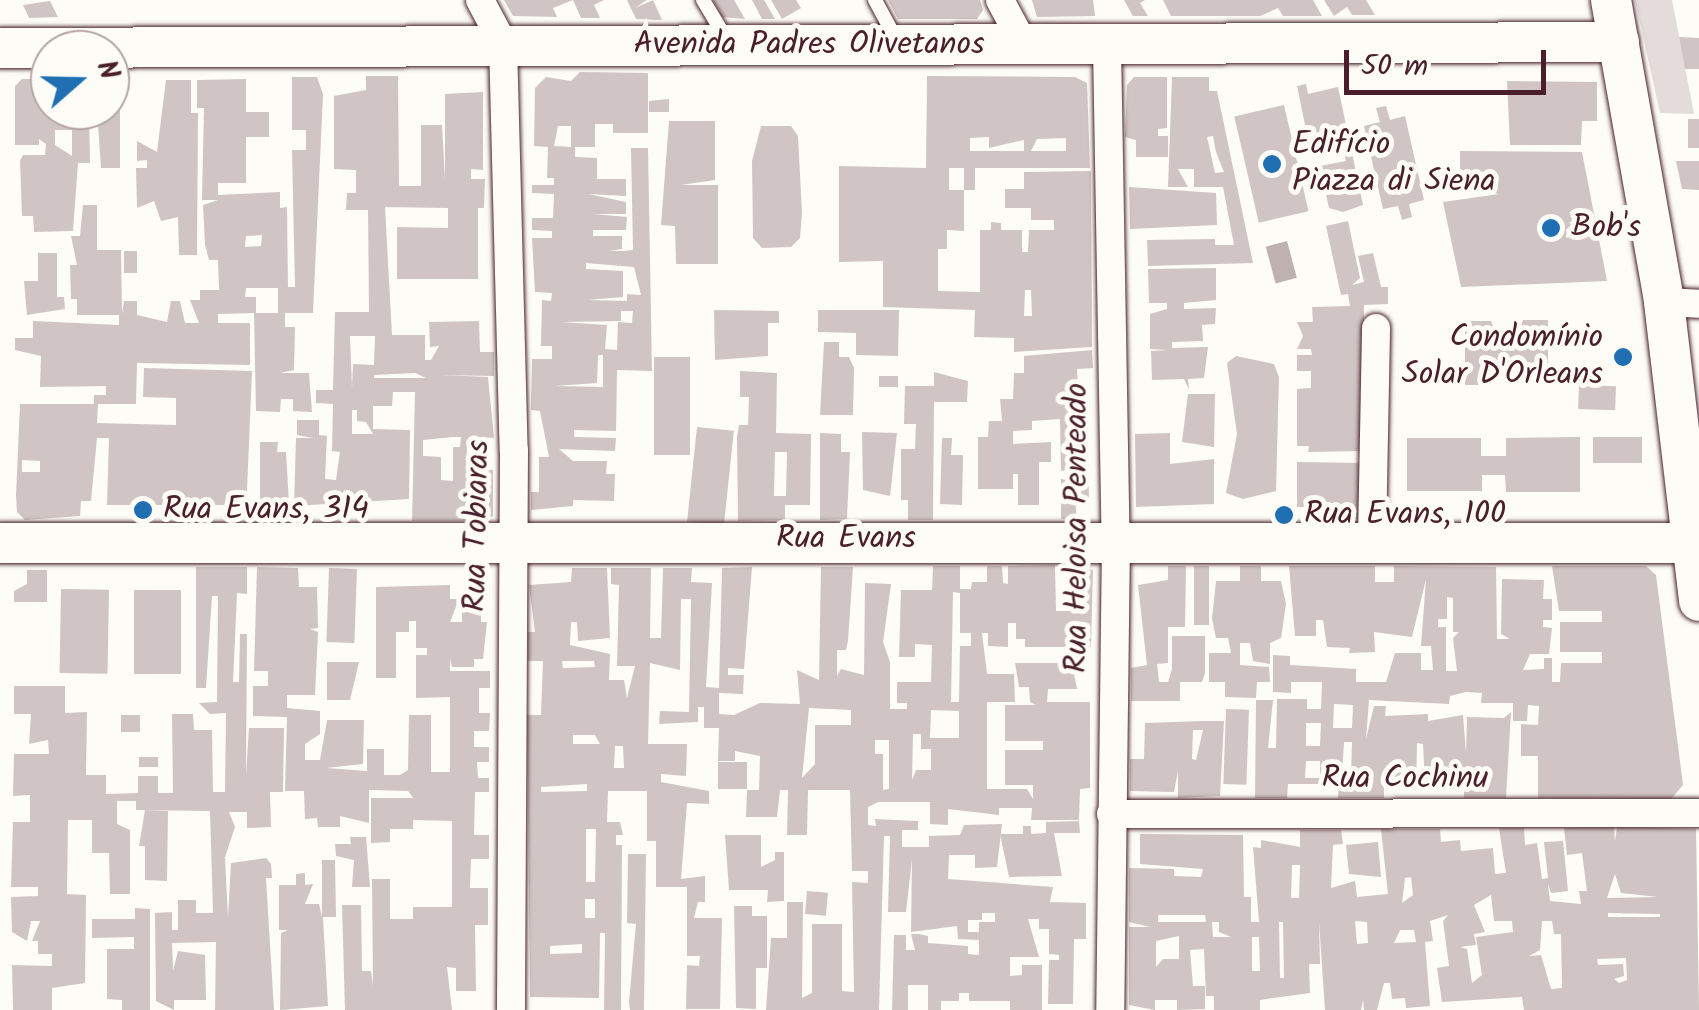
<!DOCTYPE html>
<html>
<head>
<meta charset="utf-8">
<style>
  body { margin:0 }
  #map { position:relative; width:1699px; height:1010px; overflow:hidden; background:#fdfcf7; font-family:Kalam,sans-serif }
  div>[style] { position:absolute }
  .green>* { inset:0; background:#e3dcda }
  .water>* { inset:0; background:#c0b1b1; transform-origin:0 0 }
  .building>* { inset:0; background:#d0c5c4; transform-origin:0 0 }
  .roads { filter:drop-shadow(0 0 2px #4a1f2b) drop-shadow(0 0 2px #4a1f2b) }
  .lane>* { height:14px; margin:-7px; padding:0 7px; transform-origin:7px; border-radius:7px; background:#fdfcf7 }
  .street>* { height:28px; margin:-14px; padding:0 14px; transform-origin:14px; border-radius:14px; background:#fdfcf7 }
  .secondary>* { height:40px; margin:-20px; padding:0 20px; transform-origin:20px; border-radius:20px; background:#fdfcf7 }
  .dots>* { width:28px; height:28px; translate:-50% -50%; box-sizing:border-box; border:5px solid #fdfcf7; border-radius:50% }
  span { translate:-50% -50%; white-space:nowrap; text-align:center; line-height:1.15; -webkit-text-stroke:10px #fdfcf7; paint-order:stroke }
  .street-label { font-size:32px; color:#4a1f2b }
  .poi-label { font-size:32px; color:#4a1f2b }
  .left { translate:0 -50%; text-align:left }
  .right { translate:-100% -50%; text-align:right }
  .north { position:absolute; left:30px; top:30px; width:100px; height:100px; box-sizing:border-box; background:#fdfcf7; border:2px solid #b5a4a5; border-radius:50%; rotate:70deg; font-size:28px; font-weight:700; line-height:40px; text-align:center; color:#4a1f2b }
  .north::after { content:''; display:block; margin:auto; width:35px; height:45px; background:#1f6fb2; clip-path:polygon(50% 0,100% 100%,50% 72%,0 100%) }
  .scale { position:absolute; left:1344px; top:50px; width:202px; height:45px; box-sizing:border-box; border:5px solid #4a1f2b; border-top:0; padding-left:12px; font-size:30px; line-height:35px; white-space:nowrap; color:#4a1f2b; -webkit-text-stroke:8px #fdfcf7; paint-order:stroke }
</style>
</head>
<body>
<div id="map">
  <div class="green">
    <div style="clip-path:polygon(1635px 0,1672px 0,1694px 114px,1660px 113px)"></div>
  </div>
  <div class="water">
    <div style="left:1287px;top:241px;width:38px;height:22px;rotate:75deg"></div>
  </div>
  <div class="building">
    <div style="clip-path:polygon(504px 0,573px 0,553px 8px,557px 17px,513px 16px)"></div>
    <div style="clip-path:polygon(573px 0,604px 0,594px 5px,600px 18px,581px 18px)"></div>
    <div style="clip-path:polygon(627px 0,647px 0,635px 8px,653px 0,662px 20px,636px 19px)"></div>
    <div style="clip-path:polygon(713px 0,734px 0,745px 19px,722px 17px)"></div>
    <div style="clip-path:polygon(752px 0,764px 0,775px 19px,762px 19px)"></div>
    <div style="clip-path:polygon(771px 0,796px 0,801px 8px,782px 19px)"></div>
    <div style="clip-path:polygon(888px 0,980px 0,983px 10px,977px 19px,898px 19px)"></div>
    <div style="clip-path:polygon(1032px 0,1093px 0,1095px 16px,1037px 17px)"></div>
    <div style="clip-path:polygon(1124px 0,1145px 0,1140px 3px,1148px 16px,1133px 16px)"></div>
    <div style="clip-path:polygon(1163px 0,1313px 0,1322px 16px,1283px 16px,1278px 8px,1260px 16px,1171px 16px)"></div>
    <div style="clip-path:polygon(1324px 0,1366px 0,1375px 15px,1352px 15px,1347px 7px,1334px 16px)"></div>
    <div style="clip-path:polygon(50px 1px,58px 17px,29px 18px,23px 5px)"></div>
    <div style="clip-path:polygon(1679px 37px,1699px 38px,1699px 69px,1685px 69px)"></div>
    <div style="clip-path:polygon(evenodd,580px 72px,648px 73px,648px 133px,613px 133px,613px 124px,595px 124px,595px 147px,575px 147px,575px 157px,597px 158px,597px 179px,626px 179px,626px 196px,588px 194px,626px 202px,626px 214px,593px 214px,627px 217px,626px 230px,593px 230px,593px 236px,622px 236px,622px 249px,609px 251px,623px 251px,633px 250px,631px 148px,648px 148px,652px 371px,617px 370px,616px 431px,574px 430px,574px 437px,616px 438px,615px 451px,559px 449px,573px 461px,607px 461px,606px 474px,615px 474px,614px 501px,573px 500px,573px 506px,531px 510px,531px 492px,539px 492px,539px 457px,549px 457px,540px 411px,531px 410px,532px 359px,552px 359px,552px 346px,541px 346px,542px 300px,551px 301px,552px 293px,535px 292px,532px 238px,552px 238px,552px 231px,532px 230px,532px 218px,553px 218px,554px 194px,532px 193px,532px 185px,554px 185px,554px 178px,547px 178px,548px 147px,534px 146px,535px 88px,546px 77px,571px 81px,580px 72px,558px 126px,571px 126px,571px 147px,554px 146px,558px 126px,580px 72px,586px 263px,634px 267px,641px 295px,627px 294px,627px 301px,587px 300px,623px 297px,623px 271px,586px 269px,586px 263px,580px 72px,621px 311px,633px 311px,632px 323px,618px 322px,617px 350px,605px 349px,607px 325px,561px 322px,621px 321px,621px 311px,580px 72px,598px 355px,603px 355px,603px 387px,555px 386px,597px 383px,598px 355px)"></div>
    <div style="clip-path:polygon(evenodd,366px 76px,398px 76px,399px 186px,421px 186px,421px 125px,442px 125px,445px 180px,445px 94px,483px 92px,483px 170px,471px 169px,471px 179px,485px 179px,484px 208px,478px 208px,478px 279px,397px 279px,397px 227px,448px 228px,448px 208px,385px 207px,392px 335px,425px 335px,425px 360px,431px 360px,439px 346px,430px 347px,429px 322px,479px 321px,480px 352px,494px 352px,494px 376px,440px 375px,488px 377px,494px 438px,478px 437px,478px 447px,467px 447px,466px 467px,493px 470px,493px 516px,483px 521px,412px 521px,415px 392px,393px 392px,392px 406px,373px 406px,373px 429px,410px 430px,409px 499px,294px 506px,296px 438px,313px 438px,297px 435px,297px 420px,319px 420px,319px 435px,327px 436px,325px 479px,336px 480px,340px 452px,332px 451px,333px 404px,316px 403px,316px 390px,333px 390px,335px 312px,369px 312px,368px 210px,346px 210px,347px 193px,356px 193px,356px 170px,334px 169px,334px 96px,366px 90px,366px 76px,350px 336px,375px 336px,374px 365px,353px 364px,352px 388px,350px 336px,366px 76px,415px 373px,426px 378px,374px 378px,374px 375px,415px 373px,366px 76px,352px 410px,357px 410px,357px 421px,366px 422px,373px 434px,352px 434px,352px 410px,366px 76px,453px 437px,461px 437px,460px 447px,453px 447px,453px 481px,441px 480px,441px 457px,423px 456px,423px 440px,453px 437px)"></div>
    <div style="clip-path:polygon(evenodd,927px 76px,1075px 77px,1087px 83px,1090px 168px,975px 168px,975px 190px,964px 190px,964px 168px,949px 168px,949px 190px,964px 190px,964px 231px,947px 230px,947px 249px,938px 249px,938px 291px,980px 292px,980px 230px,991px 230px,991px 222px,1001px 223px,1001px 230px,1022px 230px,1022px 252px,1028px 252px,1029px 230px,1054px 230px,1054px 220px,1031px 220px,1031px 208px,1005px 208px,1005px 189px,1024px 189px,1024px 172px,1091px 171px,1092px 347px,1014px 352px,1014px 338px,974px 337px,975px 310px,883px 307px,883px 261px,839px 262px,839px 166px,926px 168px,927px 76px,989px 137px,989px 148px,1024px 140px,1024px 151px,970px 151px,970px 138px,989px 137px,927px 76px,1066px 138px,1066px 151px,1031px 151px,1037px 139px,1066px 138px,927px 76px,1025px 290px,1031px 290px,1032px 316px,1024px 316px,1025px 290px)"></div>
    <div style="clip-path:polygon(evenodd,292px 77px,317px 77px,323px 94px,313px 313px,285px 313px,285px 327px,295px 327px,294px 370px,280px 373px,309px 373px,312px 412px,293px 411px,293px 399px,281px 399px,280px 412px,256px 411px,254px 313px,218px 314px,218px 323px,250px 323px,250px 365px,137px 363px,136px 404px,98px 404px,97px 423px,176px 425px,176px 398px,143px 397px,144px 368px,252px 371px,246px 514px,227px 513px,228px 505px,107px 505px,109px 438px,97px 438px,91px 501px,81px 501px,80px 516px,25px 520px,17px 512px,16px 495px,20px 404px,94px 404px,94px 395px,106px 395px,106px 386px,40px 387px,41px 356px,15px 350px,15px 338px,33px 338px,33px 321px,119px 325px,119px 315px,77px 315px,77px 299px,71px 299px,70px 265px,77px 265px,71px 236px,80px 236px,83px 205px,97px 205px,97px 250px,121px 250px,122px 314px,124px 301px,137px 301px,137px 315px,167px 322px,171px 301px,180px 301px,185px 323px,199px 323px,190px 300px,200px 300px,200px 290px,219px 290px,218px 260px,209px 260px,205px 245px,203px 205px,218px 200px,202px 200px,204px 108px,197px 108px,197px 80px,246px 79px,246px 112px,269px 112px,269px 137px,246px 137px,246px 183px,218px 183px,218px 195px,280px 192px,280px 208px,287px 207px,288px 287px,295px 287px,292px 150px,306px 150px,306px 130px,292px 130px,292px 77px,262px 235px,261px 246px,245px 247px,246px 236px,262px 235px,292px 77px,246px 288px,278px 288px,278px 313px,256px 313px,256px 297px,245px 297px,246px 288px,292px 77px,22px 460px,40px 461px,40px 472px,22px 472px,22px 460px)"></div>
    <div style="clip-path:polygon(1134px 77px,1167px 77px,1167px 128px,1158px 129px,1158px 136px,1168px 136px,1168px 157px,1136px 157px,1136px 140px,1125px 137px,1127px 85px)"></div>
    <div style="clip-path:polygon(evenodd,1172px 77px,1209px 77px,1209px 91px,1217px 91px,1253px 263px,1148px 266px,1147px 240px,1215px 239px,1215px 245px,1234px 245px,1223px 187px,1194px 187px,1194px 169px,1178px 169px,1188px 187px,1168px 187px,1172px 77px,1213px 136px,1216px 152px,1224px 172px,1215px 173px,1207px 137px,1213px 136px)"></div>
    <div style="clip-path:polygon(evenodd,22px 79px,50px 79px,50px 110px,89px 110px,90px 163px,78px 163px,73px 231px,34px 232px,33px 216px,22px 216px,20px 161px,23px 155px,45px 155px,46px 144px,39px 139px,39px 145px,15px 145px,15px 86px,22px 79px,55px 130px,72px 130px,72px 156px,55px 145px,55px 130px)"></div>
    <div style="clip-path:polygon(166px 80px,191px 80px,191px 113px,198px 113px,197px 255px,179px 255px,178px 217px,161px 221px,154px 201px,137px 208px,136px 168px,147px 168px,147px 160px,137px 161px,137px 141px,157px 152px)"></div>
    <div style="clip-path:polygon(1507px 81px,1597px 82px,1597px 121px,1582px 121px,1581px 145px,1510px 145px)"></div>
    <div style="clip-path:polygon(1306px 84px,1308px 94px,1338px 87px,1363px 205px,1343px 212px,1329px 208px,1320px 166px,1346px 161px,1341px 142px,1310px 149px,1297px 86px)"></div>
    <div style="clip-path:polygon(110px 99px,120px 99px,120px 168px,101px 168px,97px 110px,110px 110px)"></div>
    <div style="clip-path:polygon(669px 99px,669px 112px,649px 112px,649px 101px)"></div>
    <div style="left:1284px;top:105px;width:109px;height:51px;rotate:77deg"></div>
    <div style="clip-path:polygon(1386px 106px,1390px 120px,1405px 116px,1424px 200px,1409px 204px,1412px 217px,1402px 220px,1398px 206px,1383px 209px,1364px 126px,1380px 122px,1376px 108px)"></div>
    <div style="left:1688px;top:119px;width:11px;height:29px"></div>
    <div style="clip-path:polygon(669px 121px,715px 121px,715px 180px,681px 185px,718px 185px,718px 264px,676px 264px,675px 226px,661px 225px)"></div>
    <div style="clip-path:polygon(761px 126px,791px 126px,798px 136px,802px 213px,800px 238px,791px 247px,762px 248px,753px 238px,752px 161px)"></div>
    <div style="clip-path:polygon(1460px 151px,1582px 152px,1607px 281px,1461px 287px,1443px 202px,1499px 194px,1460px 190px)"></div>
    <div style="clip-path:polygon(1676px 161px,1699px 161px,1699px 190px,1682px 189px)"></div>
    <div style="clip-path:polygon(1129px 187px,1216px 193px,1217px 225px,1130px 229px)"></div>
    <div style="clip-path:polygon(1348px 221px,1360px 278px,1352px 285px,1364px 282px,1358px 256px,1373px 253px,1381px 287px,1388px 287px,1388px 304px,1364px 305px,1363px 451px,1308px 452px,1309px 446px,1297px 446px,1297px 389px,1311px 388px,1311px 371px,1297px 371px,1297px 355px,1312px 355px,1311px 349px,1297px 349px,1303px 336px,1297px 322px,1313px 322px,1312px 307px,1350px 306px,1348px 294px,1341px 295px,1326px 226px)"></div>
    <div style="left:137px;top:251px;width:22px;height:13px;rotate:90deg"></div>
    <div style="clip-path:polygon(38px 253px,57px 253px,57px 297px,64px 297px,65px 309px,27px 315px,24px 281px,38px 281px)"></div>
    <div style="clip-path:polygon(1216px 268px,1216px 300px,1184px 303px,1184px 309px,1216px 308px,1215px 324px,1202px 325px,1203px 341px,1172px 342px,1172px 348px,1208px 347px,1204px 378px,1188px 379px,1189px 390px,1184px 379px,1152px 380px,1151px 351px,1167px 350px,1150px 349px,1150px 314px,1167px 309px,1167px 303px,1149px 303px,1148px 269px)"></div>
    <div style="clip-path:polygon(714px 310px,779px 311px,779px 323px,768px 323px,768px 356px,715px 360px)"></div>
    <div style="clip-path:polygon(818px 310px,899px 310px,898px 356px,856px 355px,856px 333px,818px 332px)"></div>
    <div style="clip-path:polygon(1523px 320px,1548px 320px,1548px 384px,1523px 384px,1523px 370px,1490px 370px,1490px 385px,1465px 385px,1465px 321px,1491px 321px,1499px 340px,1516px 339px)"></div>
    <div style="clip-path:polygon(824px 342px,839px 342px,839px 357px,849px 357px,854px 368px,853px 415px,820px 415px)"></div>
    <div style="clip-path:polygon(1628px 345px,1630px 368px,1613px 365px,1618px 346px)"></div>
    <div style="clip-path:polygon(1092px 350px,1093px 368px,1077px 369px,1078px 390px,1066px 391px,1066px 396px,1085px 396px,1087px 430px,1079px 431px,1079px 442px,1088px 442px,1089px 500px,1076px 501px,1076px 519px,1061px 519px,1061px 479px,1067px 480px,1067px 470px,1061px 471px,1060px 419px,1032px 421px,1032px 430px,1013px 431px,1013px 444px,1051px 442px,1051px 462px,1039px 462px,1039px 505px,1018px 505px,1018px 474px,1013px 474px,1013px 489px,978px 489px,978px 437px,988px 437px,989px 421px,1002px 421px,1000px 399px,1013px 399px,1014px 373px,1024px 373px,1024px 356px)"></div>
    <div style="clip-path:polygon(1236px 356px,1274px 364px,1279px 377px,1276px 491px,1243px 499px,1226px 493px,1237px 434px,1227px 363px)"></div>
    <div style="left:654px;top:357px;width:36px;height:98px"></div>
    <div style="clip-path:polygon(evenodd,740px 371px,777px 373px,776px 433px,811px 434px,810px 505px,785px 505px,785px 520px,738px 521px,737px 437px,739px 425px,748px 425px,749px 397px,740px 397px,740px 371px,775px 452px,787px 452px,786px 496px,774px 496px,775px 452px)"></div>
    <div style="clip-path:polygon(934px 372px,968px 381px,967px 402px,934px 402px,933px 520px,908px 520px,908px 500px,901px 500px,901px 449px,915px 449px,916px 424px,904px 424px,905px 386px,934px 386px)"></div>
    <div style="left:879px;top:376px;width:19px;height:11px"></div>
    <div style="left:1579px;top:385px;width:37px;height:24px;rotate:2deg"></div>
    <div style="clip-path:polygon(1188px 394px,1215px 394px,1214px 447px,1182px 442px)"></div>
    <div style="left:697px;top:427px;width:37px;height:95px;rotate:6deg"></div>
    <div style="clip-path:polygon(862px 432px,897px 433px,890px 496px,863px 490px)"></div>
    <div style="clip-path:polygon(820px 433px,841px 434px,841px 452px,850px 452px,847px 519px,820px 520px)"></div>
    <div style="clip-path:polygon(1170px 433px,1170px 464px,1214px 459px,1214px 504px,1136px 507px,1135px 434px)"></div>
    <div style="clip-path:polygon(1580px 437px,1580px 492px,1506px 492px,1505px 475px,1482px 475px,1482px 491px,1407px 491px,1407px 438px,1481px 438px,1481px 456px,1506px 456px,1506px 438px)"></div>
    <div style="left:1593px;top:437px;width:49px;height:26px"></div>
    <div style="clip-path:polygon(942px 438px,952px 438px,951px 455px,963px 455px,962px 505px,940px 504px)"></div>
    <div style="clip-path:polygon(260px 442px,278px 442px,277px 452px,286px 452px,290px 521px,260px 521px)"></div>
    <div style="clip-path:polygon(1297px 462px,1363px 463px,1362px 519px,1313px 519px,1313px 507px,1297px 507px)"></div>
    <div style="clip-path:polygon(evenodd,1055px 565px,1056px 611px,1073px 611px,1072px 566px,1093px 570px,1091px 647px,1025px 647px,1025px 639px,1016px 639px,1016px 623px,1008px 623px,1008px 647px,988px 646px,988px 633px,982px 633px,987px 674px,1014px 674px,1015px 702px,987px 702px,987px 789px,1027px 789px,1033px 799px,1033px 785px,1005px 785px,1005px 750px,1043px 750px,1043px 741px,1005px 741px,1005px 705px,1036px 705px,1030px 702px,1029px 687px,1019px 687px,1015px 663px,1072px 663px,1077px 689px,1048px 689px,1047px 702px,1090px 702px,1090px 788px,1080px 789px,1079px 820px,1031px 820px,1032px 808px,999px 808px,999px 815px,948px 809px,948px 825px,930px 824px,930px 802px,878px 802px,868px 807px,868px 825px,876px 826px,875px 819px,918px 821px,918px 830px,902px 830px,902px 847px,929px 847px,929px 836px,960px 835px,964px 825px,1002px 824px,997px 867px,975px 868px,975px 855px,949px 855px,948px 879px,1053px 887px,1050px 902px,1086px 903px,1086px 939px,1074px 939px,1073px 1004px,1048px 1004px,1049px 960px,1059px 960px,1059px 955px,1049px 954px,1049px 929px,1039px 929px,1039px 919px,1028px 919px,1039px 957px,1010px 957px,1010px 976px,1022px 975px,1022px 965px,1042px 965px,1042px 1010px,1010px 1010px,1010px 1001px,969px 1001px,969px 993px,959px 993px,959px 1001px,941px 1001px,941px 1010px,928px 1010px,928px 985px,908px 985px,908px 1010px,892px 1010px,894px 935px,906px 935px,906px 950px,915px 950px,911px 934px,919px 934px,928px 936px,928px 943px,968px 946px,968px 954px,979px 955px,979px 940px,958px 939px,957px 926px,911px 932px,912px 859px,906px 912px,888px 912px,890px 836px,884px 836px,879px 1010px,766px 1010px,771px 938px,787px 938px,787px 902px,803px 902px,802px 998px,812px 993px,812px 924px,842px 924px,842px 991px,854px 992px,852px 882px,868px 883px,868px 871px,852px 871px,850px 790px,808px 790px,807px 835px,787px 835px,788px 790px,780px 790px,777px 817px,746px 817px,747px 790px,759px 790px,760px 756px,735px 751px,735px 761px,718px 761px,719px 728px,704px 728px,704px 707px,698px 707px,698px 722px,659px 724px,660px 711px,689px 712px,691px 599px,681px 599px,680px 670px,650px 663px,648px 744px,687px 744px,686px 776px,661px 774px,661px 782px,709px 791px,709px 804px,687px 803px,681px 879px,705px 876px,705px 902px,698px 902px,694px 918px,722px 918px,720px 1009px,686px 1009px,687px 965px,699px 966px,700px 956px,687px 956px,687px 887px,656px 887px,656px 841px,647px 841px,647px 791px,608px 791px,607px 822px,620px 822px,623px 835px,616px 835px,616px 845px,622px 845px,621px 1010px,604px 1010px,605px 933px,600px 933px,599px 998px,530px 997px,527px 715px,541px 715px,543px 661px,528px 661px,528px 632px,535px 632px,529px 585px,571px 582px,572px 568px,607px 568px,610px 638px,578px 641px,577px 622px,571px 622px,570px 645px,610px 654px,609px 680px,624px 680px,627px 698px,635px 666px,617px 666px,619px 585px,611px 584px,611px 568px,651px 568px,650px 638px,661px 638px,663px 568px,692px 568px,691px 582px,712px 583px,706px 687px,719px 688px,722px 568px,752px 567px,744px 669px,728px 668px,728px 675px,744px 675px,743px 694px,719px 693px,719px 714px,734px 715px,760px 703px,800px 704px,797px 670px,819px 680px,821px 567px,853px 567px,848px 641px,846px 650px,837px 650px,837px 676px,841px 669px,864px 675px,865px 583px,891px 584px,883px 642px,890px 662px,890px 709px,907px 709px,907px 703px,897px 703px,897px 682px,931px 682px,932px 645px,915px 644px,915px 657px,899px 657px,901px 590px,932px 590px,933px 566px,960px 566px,960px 589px,971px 589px,972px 582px,987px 582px,987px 566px,1002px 566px,1003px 583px,1008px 584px,1008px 566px,1055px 565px,953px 592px,960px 593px,960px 633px,971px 633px,971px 646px,960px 646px,959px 702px,951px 702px,953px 592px,1055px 565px,562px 661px,594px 661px,595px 667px,563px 668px,562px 661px,1055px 565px,809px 708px,851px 710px,851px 725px,815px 725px,815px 764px,802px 778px,809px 708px,1055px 565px,931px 710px,959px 711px,959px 738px,930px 738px,931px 710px,1055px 565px,913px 734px,921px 734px,921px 749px,931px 749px,931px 770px,916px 770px,912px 780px,913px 734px,1055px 565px,573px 735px,595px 735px,600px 744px,573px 744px,573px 735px,1055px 565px,875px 740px,889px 740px,889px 789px,883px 790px,883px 754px,875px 754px,875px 740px,1055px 565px,615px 746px,623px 746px,624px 768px,614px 768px,615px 746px,1055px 565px,587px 784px,587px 791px,541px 792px,541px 787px,587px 784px,1055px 565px,586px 829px,596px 829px,595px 882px,586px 882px,586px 829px,1055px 565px,585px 899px,595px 899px,595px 918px,585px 918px,585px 899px,1055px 565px,982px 913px,995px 913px,995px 922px,979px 922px,979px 932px,968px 932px,968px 920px,982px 920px,982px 913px,1055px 565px,582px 944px,582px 953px,550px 954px,550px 946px,582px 944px)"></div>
    <div style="clip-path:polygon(1168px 566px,1186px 566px,1185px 627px,1168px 627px,1168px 663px,1157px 664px,1159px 682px,1168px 682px,1172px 669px,1172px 636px,1205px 636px,1205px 673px,1202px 682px,1180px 682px,1180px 701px,1131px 701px,1131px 668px,1147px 665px,1138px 585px,1168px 580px)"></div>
    <div style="left:1194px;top:566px;width:15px;height:59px"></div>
    <div style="clip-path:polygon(1240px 566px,1261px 566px,1261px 581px,1281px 581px,1286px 604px,1281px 638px,1270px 643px,1270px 664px,1253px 661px,1250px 643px,1240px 643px,1240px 665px,1269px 667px,1270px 682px,1257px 682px,1256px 698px,1225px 697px,1225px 682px,1209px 682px,1209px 653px,1231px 653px,1228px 638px,1216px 638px,1212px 619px,1216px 581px,1240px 581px)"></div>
    <div style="clip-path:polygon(evenodd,1289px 566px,1375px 566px,1375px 582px,1394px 582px,1394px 566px,1496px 567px,1497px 639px,1510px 639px,1501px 634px,1502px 579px,1544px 580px,1543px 599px,1552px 599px,1552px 620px,1543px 620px,1543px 627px,1552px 628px,1549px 654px,1530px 654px,1523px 670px,1544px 669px,1544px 658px,1552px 658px,1552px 682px,1560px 682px,1561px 663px,1602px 663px,1602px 652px,1560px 652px,1560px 622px,1602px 622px,1602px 611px,1559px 611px,1552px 566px,1646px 566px,1656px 575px,1683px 785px,1671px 799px,1538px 798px,1538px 756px,1521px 756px,1521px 724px,1538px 725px,1539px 706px,1528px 705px,1527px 721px,1513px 721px,1513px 703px,1481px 703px,1482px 693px,1466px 692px,1450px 696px,1449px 704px,1369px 700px,1366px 739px,1374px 706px,1386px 706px,1385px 716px,1428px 714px,1428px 721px,1463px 715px,1466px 753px,1467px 717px,1504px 718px,1511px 712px,1506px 798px,1464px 798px,1464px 783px,1425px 783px,1423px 744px,1417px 743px,1416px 789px,1384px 786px,1384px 798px,1338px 798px,1339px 784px,1288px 784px,1287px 798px,1255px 798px,1256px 700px,1273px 700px,1268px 748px,1276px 748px,1277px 699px,1307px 699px,1307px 709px,1321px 709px,1322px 682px,1291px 682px,1291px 693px,1273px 692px,1273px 655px,1290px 656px,1290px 665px,1356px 669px,1356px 682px,1386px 682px,1395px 653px,1421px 653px,1421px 670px,1433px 670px,1431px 646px,1421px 646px,1426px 579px,1412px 637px,1374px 632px,1375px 652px,1349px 653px,1350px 648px,1327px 647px,1323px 620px,1316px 620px,1316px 636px,1295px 636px,1289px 566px,1447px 597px,1453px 598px,1453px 632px,1459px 632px,1453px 638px,1457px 671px,1446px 671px,1446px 627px,1438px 627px,1438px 619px,1447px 619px,1447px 597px,1289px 566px,1334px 704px,1353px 705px,1352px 728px,1333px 728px,1334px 704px,1289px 566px,1306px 723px,1321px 723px,1320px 746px,1306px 746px,1306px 723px,1289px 566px,1344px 742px,1352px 742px,1351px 778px,1342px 778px,1344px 742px,1289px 566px,1306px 761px,1320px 761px,1320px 778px,1305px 778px,1306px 761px)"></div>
    <div style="clip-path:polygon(196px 567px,247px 567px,247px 594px,237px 593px,233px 682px,239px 682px,240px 634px,247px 634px,246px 775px,249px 728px,284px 728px,283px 792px,270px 792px,271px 827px,247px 828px,247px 812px,229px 812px,235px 827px,225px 857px,228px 918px,231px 863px,266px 858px,271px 864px,272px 878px,266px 878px,274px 1010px,215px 1010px,216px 942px,172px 943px,173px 971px,178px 951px,205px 955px,206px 1000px,174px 1000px,174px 1010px,156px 1001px,155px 913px,172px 912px,172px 930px,178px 930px,178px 900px,196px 900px,196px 913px,213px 913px,210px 811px,136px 810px,136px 801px,117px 801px,117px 824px,130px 830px,130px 894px,110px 894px,109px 853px,92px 853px,92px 820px,68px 820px,67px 894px,86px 895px,85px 983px,52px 988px,52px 1010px,13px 1010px,12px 965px,52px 966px,52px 954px,38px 954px,38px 941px,32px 941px,40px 921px,31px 921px,27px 941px,12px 932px,11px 897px,38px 896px,38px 887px,11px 887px,13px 822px,30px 822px,30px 795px,13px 796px,14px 754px,49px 754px,48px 740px,29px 744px,31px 714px,14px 714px,14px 686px,65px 686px,65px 713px,87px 712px,86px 775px,106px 775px,106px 794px,138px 793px,138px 776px,158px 776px,158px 793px,173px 793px,172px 714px,193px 714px,194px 730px,212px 730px,213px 792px,225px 792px,226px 713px,210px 714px,199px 703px,217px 702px,218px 596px,212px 596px,206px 688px,196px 688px)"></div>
    <div style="clip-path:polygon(257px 567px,298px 568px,299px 587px,317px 587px,318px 628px,310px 629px,318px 632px,315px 695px,287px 695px,287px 708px,320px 711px,320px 734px,305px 744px,305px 760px,320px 760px,327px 720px,364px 720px,363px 764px,326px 768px,367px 771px,367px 749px,384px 749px,384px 775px,400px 775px,408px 770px,409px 715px,431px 715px,431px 772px,450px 772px,450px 697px,416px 698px,416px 655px,427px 655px,427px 648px,416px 648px,416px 621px,409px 621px,409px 632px,396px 632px,396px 678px,376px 678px,376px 587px,450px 585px,450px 599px,459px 599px,450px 622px,462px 622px,462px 604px,481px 604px,481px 622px,487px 622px,483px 659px,474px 659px,474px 667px,452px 667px,450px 658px,450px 671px,490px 671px,490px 688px,479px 688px,479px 713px,490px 713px,489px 731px,474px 731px,474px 747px,489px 747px,489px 762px,477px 762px,478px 778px,489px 778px,489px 792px,475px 792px,474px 835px,489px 835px,489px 859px,471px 859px,470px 888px,488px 888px,488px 925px,475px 925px,476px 991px,456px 991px,456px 968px,447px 967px,452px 1010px,345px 1010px,342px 905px,361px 905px,362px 971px,371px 971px,373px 986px,372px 879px,390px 879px,390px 919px,413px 919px,413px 907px,452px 907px,452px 821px,413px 820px,413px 829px,390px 829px,390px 842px,371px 843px,371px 798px,413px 798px,408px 791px,369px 790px,369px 823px,340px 816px,340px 827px,318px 827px,317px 818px,305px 819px,304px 791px,285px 791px,287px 717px,253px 716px,253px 686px,268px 686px,268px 671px,254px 671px)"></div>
    <div style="left:329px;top:568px;width:28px;height:74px;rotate:2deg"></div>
    <div style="clip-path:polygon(27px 570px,47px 570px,47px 602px,14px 602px,14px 591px,27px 584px)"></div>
    <div style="left:61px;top:589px;width:48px;height:84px;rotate:1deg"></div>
    <div style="left:134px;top:590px;width:47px;height:84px"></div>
    <div style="clip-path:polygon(327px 662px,359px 662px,350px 700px,327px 700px)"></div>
    <div style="left:1226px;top:709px;width:23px;height:75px;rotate:2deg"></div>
    <div style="left:121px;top:715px;width:19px;height:17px"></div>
    <div style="clip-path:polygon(evenodd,1203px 721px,1224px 721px,1220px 796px,1178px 798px,1178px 771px,1174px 792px,1130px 791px,1130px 759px,1144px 759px,1145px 723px,1203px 721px,1193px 730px,1203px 730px,1196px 760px,1192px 759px,1193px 730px)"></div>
    <div style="left:139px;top:757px;width:19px;height:10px"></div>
    <div style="left:718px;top:762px;width:29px;height:27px"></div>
    <div style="clip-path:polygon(145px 810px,168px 811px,167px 881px,145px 880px,145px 846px,139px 846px)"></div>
    <div style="clip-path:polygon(1079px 821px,1080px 833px,1054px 833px,1062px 876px,1009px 877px,1000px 834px,1023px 834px,1023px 826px,1031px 826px,1031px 834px,1046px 833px,1046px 822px)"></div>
    <div style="clip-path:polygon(evenodd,1614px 827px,1615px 841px,1617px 827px,1696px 829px,1699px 1010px,1524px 1010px,1522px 997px,1442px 1002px,1437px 968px,1449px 966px,1443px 921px,1448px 915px,1430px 921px,1433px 941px,1425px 942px,1430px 1006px,1406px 1008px,1405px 998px,1392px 999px,1390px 983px,1384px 983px,1377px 1010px,1364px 1010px,1363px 1000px,1361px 1010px,1325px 1010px,1319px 921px,1320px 964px,1309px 964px,1310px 993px,1260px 1000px,1260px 1010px,1214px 1010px,1214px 996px,1206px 996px,1204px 949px,1190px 950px,1193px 986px,1205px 986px,1205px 1009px,1177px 1010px,1177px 1000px,1155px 1000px,1155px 1010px,1129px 1005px,1129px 927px,1150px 927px,1129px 922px,1129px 868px,1174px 869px,1174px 876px,1201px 877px,1203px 869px,1140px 864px,1140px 834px,1243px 835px,1244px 897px,1251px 897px,1251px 922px,1259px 922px,1253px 847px,1261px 848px,1261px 840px,1300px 847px,1300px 830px,1341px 830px,1343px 844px,1333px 845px,1331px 888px,1355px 881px,1357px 897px,1388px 894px,1381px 829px,1440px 829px,1441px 842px,1460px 840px,1461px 851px,1493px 848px,1495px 874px,1506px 873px,1499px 828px,1524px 828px,1525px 845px,1537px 843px,1542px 879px,1548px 878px,1544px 842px,1563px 841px,1568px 891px,1551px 893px,1548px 884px,1550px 901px,1581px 904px,1579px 891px,1587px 891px,1582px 853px,1567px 855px,1564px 828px,1614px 827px,1292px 865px,1300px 865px,1299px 898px,1291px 898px,1292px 865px,1614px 827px,1615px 874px,1621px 893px,1658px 897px,1607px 898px,1615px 874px,1614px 827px,1411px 877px,1413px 895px,1402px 903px,1405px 878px,1411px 877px,1614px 827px,1491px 895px,1494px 921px,1512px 921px,1513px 932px,1476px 937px,1482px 975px,1472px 983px,1467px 949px,1460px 947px,1476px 945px,1474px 934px,1485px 932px,1474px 905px,1491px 895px,1614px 827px,1608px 913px,1660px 914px,1660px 917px,1608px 917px,1608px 913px,1614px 827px,1158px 915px,1205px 915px,1206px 922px,1158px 922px,1158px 915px,1614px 827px,1355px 921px,1367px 922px,1368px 943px,1357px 944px,1355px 921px,1614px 827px,1542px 921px,1552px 921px,1554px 934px,1561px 934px,1562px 988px,1551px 989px,1541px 955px,1529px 956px,1540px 950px,1542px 921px,1614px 827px,1212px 922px,1219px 922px,1219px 932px,1231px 937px,1213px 937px,1212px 922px,1614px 827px,1279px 922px,1283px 922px,1284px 978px,1280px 978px,1279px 922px,1614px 827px,1400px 930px,1414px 930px,1416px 942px,1394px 943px,1400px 930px,1614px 827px,1179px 936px,1179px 959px,1163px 959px,1156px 967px,1156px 941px,1179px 936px,1614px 827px,1252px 937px,1259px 937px,1260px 971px,1252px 971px,1252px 937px,1614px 827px,1626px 958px,1627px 980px,1619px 983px,1614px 979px,1624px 976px,1623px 964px,1598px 965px,1597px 959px,1626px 958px)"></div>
    <div style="clip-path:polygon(725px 835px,761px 835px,761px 867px,775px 860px,775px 852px,784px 852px,784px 901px,767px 902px,768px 890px,729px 890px)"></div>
    <div style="clip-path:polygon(350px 837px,366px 837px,370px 887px,352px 887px,354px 860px,336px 856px,335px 844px,351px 844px)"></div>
    <div style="clip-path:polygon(1378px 842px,1381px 877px,1349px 874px,1346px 845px)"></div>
    <div style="clip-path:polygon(628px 854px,646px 854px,644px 1010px,630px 1010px,629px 1002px,636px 924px,627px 923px)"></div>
    <div style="clip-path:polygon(322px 860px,335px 860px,336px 917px,323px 917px,328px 1006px,280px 1010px,281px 933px,288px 930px,279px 930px,279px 885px,296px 885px,296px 874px,305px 873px,305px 885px,313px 884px,305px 904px,319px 904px,322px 917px)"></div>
    <div style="left:807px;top:891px;width:21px;height:23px;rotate:5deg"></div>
    <div style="clip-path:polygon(734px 906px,752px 906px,752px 916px,767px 916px,767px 968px,756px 968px,756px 1009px,736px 1008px)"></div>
    <div style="clip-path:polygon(135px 908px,150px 909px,150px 1010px,122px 1010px,122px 1000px,107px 999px,107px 949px,134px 949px,134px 937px,92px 938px,92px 919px,135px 919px)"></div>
  </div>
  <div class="roads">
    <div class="lane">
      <div style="left:703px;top:0;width:47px;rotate:59deg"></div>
      <div style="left:875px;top:0;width:44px;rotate:61.7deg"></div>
    </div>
    <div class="street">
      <div style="left:480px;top:0;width:49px;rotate:61.9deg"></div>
      <div style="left:503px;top:43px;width:407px;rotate:88.5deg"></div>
      <div style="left:514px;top:450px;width:560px;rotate:90.31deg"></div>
      <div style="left:1000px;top:0;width:51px;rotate:61.9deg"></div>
      <div style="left:1107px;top:46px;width:494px;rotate:89deg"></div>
      <div style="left:1116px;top:540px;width:470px;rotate:90.7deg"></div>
      <div style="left:1664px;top:302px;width:35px;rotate:3deg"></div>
      <div style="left:1372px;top:539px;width:211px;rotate:-88.9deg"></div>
      <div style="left:1111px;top:814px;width:588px;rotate:-0.1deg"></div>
    </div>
    <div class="secondary">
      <div style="left:1611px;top:0;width:307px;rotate:80deg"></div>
      <div style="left:1664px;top:302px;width:301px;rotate:83.3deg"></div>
      <div style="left:0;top:48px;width:1619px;rotate:-0.21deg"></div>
      <div style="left:0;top:543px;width:1692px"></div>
    </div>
  </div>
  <div class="dots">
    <div style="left:1272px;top:164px;background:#1f6fb2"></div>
    <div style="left:1551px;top:228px;background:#1f6fb2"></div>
    <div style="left:1623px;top:357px;background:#1f6fb2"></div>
    <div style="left:143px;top:510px;background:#1f6fb2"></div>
    <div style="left:1284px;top:515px;background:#1f6fb2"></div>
  </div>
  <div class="street-label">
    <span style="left:809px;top:45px">Avenida Padres Olivetanos</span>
    <span style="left:478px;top:526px;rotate:-89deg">Rua Tobiaras</span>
    <span style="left:1078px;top:528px;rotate:-90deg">Rua Heloisa Penteado</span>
    <span style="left:846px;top:539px">Rua Evans</span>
    <span style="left:1405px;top:779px">Rua Cochinu</span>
  </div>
  <div class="poi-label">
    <span class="left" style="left:1292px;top:164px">Edifício<br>Piazza di Siena</span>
    <span class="left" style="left:1571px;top:228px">Bob's</span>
    <span class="right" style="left:1603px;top:357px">Condomínio<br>Solar D'Orleans</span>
    <span class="left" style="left:163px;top:510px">Rua Evans, 314</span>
    <span class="left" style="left:1304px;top:515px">Rua Evans, 100</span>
  </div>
  <div class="north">N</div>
  <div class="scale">50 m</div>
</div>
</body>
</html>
